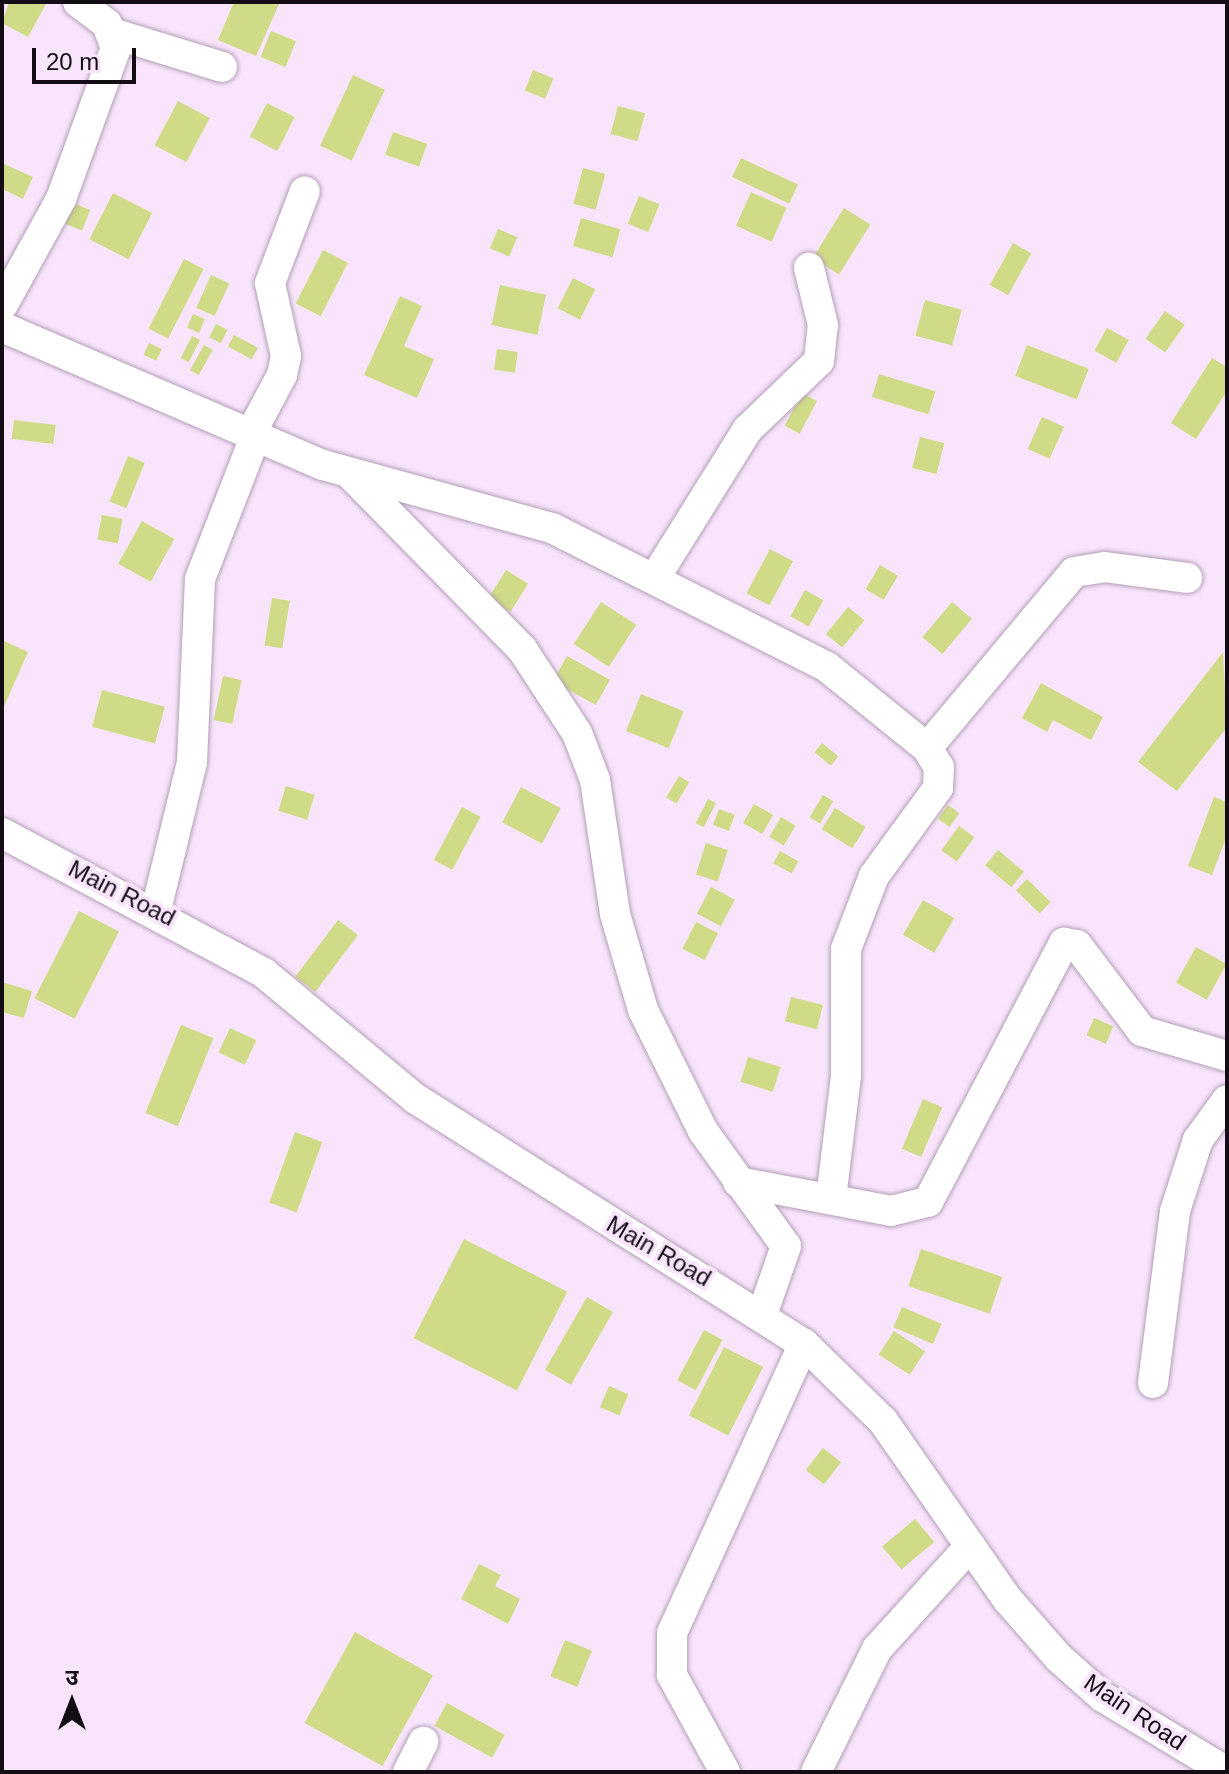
<!DOCTYPE html>
<html>
<head>
<meta charset="utf-8">
<style>
  body { margin:0 }
  #map { position:relative; width:1229px; height:1774px; overflow:hidden; background:#f8e5fc; font-family:Helvetica,"Noto Sans Devanagari",sans-serif }
  div>[style] { position:absolute }
  .building>* { inset:0; background:#cfdb86; transform-origin:0 0 }
  .roads { filter:drop-shadow(0 0 2px #b2a0b5) drop-shadow(0 0 2px #b2a0b5) }
  .street>* { height:30px; margin:-15px; padding:0 15px; transform-origin:15px; border-radius:15px; background:#fff }
  span { translate:-50% -50%; white-space:nowrap; text-align:center; line-height:1.15; -webkit-text-stroke:8px #f8e5fc; paint-order:stroke }
  .street-label { font-size:24px; color:#140d15 }
  .frame { position:absolute; inset:0; border:4px solid #140d15; pointer-events:none }
  .north { position:absolute; left:32px; top:1662px; width:80px; height:80px; -webkit-text-stroke:6px #f8e5fc; paint-order:stroke; rotate:0deg; font-size:22px; font-weight:700; line-height:32px; text-align:center; color:#140d15 }
  .north::after { content:''; display:block; margin:auto; width:28px; height:36px; background:#140d15; clip-path:polygon(50% 0,100% 100%,50% 72%,0 100%) }
  .scale { position:absolute; left:32px; top:48px; width:104px; height:36px; box-sizing:border-box; border:4px solid #140d15; border-top:0; padding-left:10px; font-size:24px; line-height:28px; white-space:nowrap; color:#140d15; -webkit-text-stroke:6px #f8e5fc; paint-order:stroke }
</style>
</head>
<body>
<div id="map">
  <div class="building">
    <div style="clip-path:polygon(9px 2px,47px 2px,28px 37px,2px 23px)"></div>
    <div style="clip-path:polygon(234px 2px,280px 2px,256px 56px,218px 40px)"></div>
    <div style="left:271px;top:31px;width:27px;height:28px;rotate:22deg"></div>
    <div style="left:533px;top:70px;width:22px;height:22px;rotate:22deg"></div>
    <div style="left:353px;top:75px;width:35px;height:78px;rotate:25deg"></div>
    <div style="left:178px;top:101px;width:36px;height:50px;rotate:28deg"></div>
    <div style="left:267px;top:103px;width:31px;height:38px;rotate:27deg"></div>
    <div style="left:618px;top:106px;width:28px;height:29px;rotate:15deg"></div>
    <div style="left:393px;top:132px;width:36px;height:24px;rotate:19deg"></div>
    <div style="left:741px;top:158px;width:63px;height:21px;rotate:25deg"></div>
    <div style="clip-path:polygon(2px 163px,33px 177px,23px 199px,2px 189px)"></div>
    <div style="left:583px;top:168px;width:23px;height:37px;rotate:15deg"></div>
    <div style="left:751px;top:192px;width:39px;height:37px;rotate:24deg"></div>
    <div style="left:113px;top:193px;width:44px;height:52px;rotate:27deg"></div>
    <div style="left:639px;top:196px;width:22px;height:30px;rotate:22deg"></div>
    <div style="left:68px;top:201px;width:24px;height:22px;rotate:22deg"></div>
    <div style="left:844px;top:208px;width:31px;height:59px;rotate:32deg"></div>
    <div style="left:581px;top:218px;width:41px;height:29px;rotate:16deg"></div>
    <div style="left:498px;top:229px;width:21px;height:21px;rotate:23deg"></div>
    <div style="left:1013px;top:243px;width:21px;height:48px;rotate:29deg"></div>
    <div style="left:323px;top:250px;width:28px;height:60px;rotate:27deg"></div>
    <div style="left:184px;top:259px;width:22px;height:78px;rotate:27deg"></div>
    <div style="left:211px;top:275px;width:20px;height:36px;rotate:24deg"></div>
    <div style="left:573px;top:278px;width:25px;height:34px;rotate:27deg"></div>
    <div style="left:500px;top:285px;width:47px;height:41px;rotate:12deg"></div>
    <div style="clip-path:polygon(400px 296px,422px 306px,404px 346px,434px 359px,417px 398px,364px 375px)"></div>
    <div style="left:925px;top:300px;width:38px;height:37px;rotate:15deg"></div>
    <div style="left:1165px;top:311px;width:24px;height:34px;rotate:35deg"></div>
    <div style="left:193px;top:314px;width:13px;height:15px;rotate:23deg"></div>
    <div style="left:216px;top:324px;width:13px;height:15px;rotate:27deg"></div>
    <div style="left:1107px;top:328px;width:25px;height:26px;rotate:29deg"></div>
    <div style="left:234px;top:335px;width:27px;height:13px;rotate:28deg"></div>
    <div style="left:192px;top:336px;width:9px;height:25px;rotate:27deg"></div>
    <div style="left:149px;top:343px;width:14px;height:13px;rotate:25deg"></div>
    <div style="left:204px;top:345px;width:10px;height:29px;rotate:29deg"></div>
    <div style="left:1027px;top:345px;width:66px;height:33px;rotate:21deg"></div>
    <div style="left:497px;top:349px;width:21px;height:21px;rotate:8deg"></div>
    <div style="clip-path:polygon(1212px 358px,1227px 367px,1227px 391px,1196px 439px,1171px 423px)"></div>
    <div style="left:879px;top:374px;width:59px;height:24px;rotate:17deg"></div>
    <div style="left:802px;top:393px;width:17px;height:37px;rotate:28deg"></div>
    <div style="left:1042px;top:417px;width:24px;height:35px;rotate:24deg"></div>
    <div style="left:14px;top:420px;width:42px;height:19px;rotate:7deg"></div>
    <div style="left:920px;top:437px;width:25px;height:32px;rotate:14deg"></div>
    <div style="left:128px;top:456px;width:18px;height:49px;rotate:22deg"></div>
    <div style="left:102px;top:515px;width:21px;height:25px;rotate:11deg"></div>
    <div style="left:142px;top:521px;width:37px;height:49px;rotate:29deg"></div>
    <div style="left:770px;top:549px;width:26px;height:50px;rotate:28deg"></div>
    <div style="left:880px;top:565px;width:21px;height:28px;rotate:31deg"></div>
    <div style="left:506px;top:570px;width:26px;height:33px;rotate:32deg"></div>
    <div style="left:805px;top:590px;width:21px;height:30px;rotate:29deg"></div>
    <div style="left:272px;top:598px;width:18px;height:48px;rotate:9deg"></div>
    <div style="left:601px;top:602px;width:42px;height:50px;rotate:33deg"></div>
    <div style="left:952px;top:602px;width:26px;height:46px;rotate:40deg"></div>
    <div style="left:848px;top:607px;width:21px;height:35px;rotate:39deg"></div>
    <div style="clip-path:polygon(2px 640px,28px 652px,2px 711px)"></div>
    <div style="clip-path:polygon(1223px 652px,1227px 727px,1177px 791px,1138px 762px)"></div>
    <div style="left:567px;top:656px;width:49px;height:29px;rotate:29deg"></div>
    <div style="left:223px;top:676px;width:19px;height:45px;rotate:12deg"></div>
    <div style="clip-path:polygon(1041px 683px,1103px 717px,1091px 740px,1053px 720px,1047px 732px,1022px 718px)"></div>
    <div style="left:102px;top:690px;width:65px;height:38px;rotate:15deg"></div>
    <div style="left:641px;top:694px;width:46px;height:40px;rotate:22deg"></div>
    <div style="left:822px;top:743px;width:21px;height:12px;rotate:39deg"></div>
    <div style="left:679px;top:776px;width:12px;height:25px;rotate:31deg"></div>
    <div style="left:286px;top:786px;width:30px;height:26px;rotate:17deg"></div>
    <div style="left:521px;top:787px;width:45px;height:40px;rotate:28deg"></div>
    <div style="left:823px;top:795px;width:12px;height:26px;rotate:31deg"></div>
    <div style="clip-path:polygon(1214px 797px,1227px 802px,1227px 835px,1212px 875px,1188px 866px)"></div>
    <div style="left:708px;top:799px;width:9px;height:27px;rotate:27deg"></div>
    <div style="left:754px;top:804px;width:22px;height:22px;rotate:30deg"></div>
    <div style="left:948px;top:805px;width:14px;height:17px;rotate:36deg"></div>
    <div style="left:462px;top:807px;width:21px;height:60px;rotate:28deg"></div>
    <div style="left:835px;top:808px;width:36px;height:25px;rotate:32deg"></div>
    <div style="left:719px;top:809px;width:17px;height:17px;rotate:21deg"></div>
    <div style="left:781px;top:817px;width:17px;height:23px;rotate:31deg"></div>
    <div style="left:959px;top:826px;width:19px;height:30px;rotate:36deg"></div>
    <div style="left:706px;top:843px;width:23px;height:33px;rotate:18deg"></div>
    <div style="left:998px;top:850px;width:34px;height:20px;rotate:40deg"></div>
    <div style="left:780px;top:851px;width:21px;height:14px;rotate:29deg"></div>
    <div style="left:1027px;top:879px;width:33px;height:16px;rotate:44deg"></div>
    <div style="left:711px;top:887px;width:27px;height:30px;rotate:28deg"></div>
    <div style="left:923px;top:900px;width:36px;height:40px;rotate:30deg"></div>
    <div style="left:79px;top:911px;width:45px;height:98px;rotate:27deg"></div>
    <div style="left:338px;top:920px;width:25px;height:71px;rotate:37deg"></div>
    <div style="left:696px;top:922px;width:25px;height:30px;rotate:27deg"></div>
    <div style="left:1196px;top:947px;width:35px;height:41px;rotate:29deg"></div>
    <div style="clip-path:polygon(2px 982px,32px 991px,24px 1018px,2px 1012px)"></div>
    <div style="left:791px;top:997px;width:33px;height:25px;rotate:14deg"></div>
    <div style="left:1094px;top:1018px;width:21px;height:19px;rotate:23deg"></div>
    <div style="left:181px;top:1025px;width:35px;height:95px;rotate:22deg"></div>
    <div style="left:230px;top:1028px;width:29px;height:27px;rotate:25deg"></div>
    <div style="left:748px;top:1057px;width:34px;height:26px;rotate:17deg"></div>
    <div style="left:923px;top:1099px;width:21px;height:54px;rotate:23deg"></div>
    <div style="left:295px;top:1132px;width:29px;height:75px;rotate:20deg"></div>
    <div style="left:464px;top:1239px;width:116px;height:111px;rotate:27deg"></div>
    <div style="left:921px;top:1249px;width:86px;height:39px;rotate:19deg"></div>
    <div style="left:587px;top:1297px;width:30px;height:84px;rotate:30deg"></div>
    <div style="left:902px;top:1307px;width:43px;height:22px;rotate:23deg"></div>
    <div style="left:704px;top:1330px;width:21px;height:57px;rotate:28deg"></div>
    <div style="left:894px;top:1331px;width:37px;height:28px;rotate:33deg"></div>
    <div style="left:724px;top:1347px;width:44px;height:77px;rotate:27deg"></div>
    <div style="left:609px;top:1386px;width:21px;height:23px;rotate:23deg"></div>
    <div style="left:823px;top:1448px;width:23px;height:28px;rotate:38deg"></div>
    <div style="left:915px;top:1519px;width:30px;height:43px;rotate:50deg"></div>
    <div style="clip-path:polygon(479px 1564px,501px 1575px,495px 1586px,520px 1599px,508px 1624px,461px 1599px)"></div>
    <div style="left:355px;top:1632px;width:89px;height:104px;rotate:29deg"></div>
    <div style="left:565px;top:1640px;width:29px;height:39px;rotate:22deg"></div>
    <div style="left:447px;top:1703px;width:66px;height:26px;rotate:29deg"></div>
  </div>
  <div class="roads">
    <div class="street">
      <div style="left:115px;top:34px;width:112px;rotate:17.1deg"></div>
      <div style="left:2px;top:306px;width:122px;rotate:-61.1deg"></div>
      <div style="left:61px;top:199px;width:161px;rotate:-70deg"></div>
      <div style="left:116px;top:48px;width:26px;rotate:-111deg"></div>
      <div style="left:107px;top:24px;width:36px;rotate:-143deg"></div>
      <div style="left:2px;top:327px;width:349px;rotate:23.3deg"></div>
      <div style="left:323px;top:465px;width:238px;rotate:15.4deg"></div>
      <div style="left:552px;top:528px;width:308px;rotate:26.8deg"></div>
      <div style="left:827px;top:667px;width:129px;rotate:39deg"></div>
      <div style="left:927px;top:748px;width:22px;rotate:58deg"></div>
      <div style="left:939px;top:767px;width:21px;rotate:93deg"></div>
      <div style="left:938px;top:788px;width:109px;rotate:126deg"></div>
      <div style="left:874px;top:876px;width:78px;rotate:111deg"></div>
      <div style="left:846px;top:949px;width:127px;rotate:90deg"></div>
      <div style="left:846px;top:1076px;width:123px;rotate:97deg"></div>
      <div style="left:250px;top:435px;width:68px;rotate:-61.9deg"></div>
      <div style="left:282px;top:375px;width:19px;rotate:-78deg"></div>
      <div style="left:286px;top:356px;width:75px;rotate:-102.4deg"></div>
      <div style="left:270px;top:283px;width:98px;rotate:-69.2deg"></div>
      <div style="left:349px;top:473px;width:247px;rotate:45.5deg"></div>
      <div style="left:522px;top:649px;width:100px;rotate:56.8deg"></div>
      <div style="left:577px;top:733px;width:50px;rotate:69deg"></div>
      <div style="left:595px;top:780px;width:135px;rotate:81.5deg"></div>
      <div style="left:615px;top:914px;width:100px;rotate:73.7deg"></div>
      <div style="left:643px;top:1010px;width:135px;rotate:63.6deg"></div>
      <div style="left:703px;top:1131px;width:142px;rotate:54.2deg"></div>
      <div style="left:786px;top:1246px;width:73px;rotate:109.2deg"></div>
      <div style="left:656px;top:576px;width:173px;rotate:-58deg"></div>
      <div style="left:748px;top:429px;width:98px;rotate:-43.8deg"></div>
      <div style="left:819px;top:361px;width:36px;rotate:-84deg"></div>
      <div style="left:823px;top:325px;width:59px;rotate:-103.8deg"></div>
      <div style="left:927px;top:748px;width:229px;rotate:-50.1deg"></div>
      <div style="left:1074px;top:572px;width:31px;rotate:-9deg"></div>
      <div style="left:1105px;top:567px;width:83px;rotate:7.6deg"></div>
      <div style="left:2px;top:833px;width:297px;rotate:28.1deg"></div>
      <div style="left:264px;top:973px;width:197px;rotate:39.7deg"></div>
      <div style="left:416px;top:1099px;width:459px;rotate:32.3deg"></div>
      <div style="left:804px;top:1344px;width:110px;rotate:44.3deg"></div>
      <div style="left:883px;top:1421px;width:218px;rotate:55.1deg"></div>
      <div style="left:1008px;top:1600px;width:77px;rotate:48.7deg"></div>
      <div style="left:1059px;top:1658px;width:59px;rotate:41.6deg"></div>
      <div style="left:1103px;top:1697px;width:145px;rotate:31.2deg"></div>
      <div style="left:156px;top:910px;width:152px;rotate:-76.3deg"></div>
      <div style="left:192px;top:762px;width:183px;rotate:-87.5deg"></div>
      <div style="left:200px;top:579px;width:152px;rotate:-68.8deg"></div>
      <div style="left:738px;top:1182px;width:156px;rotate:10.7deg"></div>
      <div style="left:891px;top:1211px;width:38px;rotate:-14deg"></div>
      <div style="left:928px;top:1202px;width:293px;rotate:-62.3deg"></div>
      <div style="left:1064px;top:943px;width:13px;rotate:9deg"></div>
      <div style="left:1077px;top:945px;width:108px;rotate:52.9deg"></div>
      <div style="left:1142px;top:1031px;width:89px;rotate:16.4deg"></div>
      <div style="left:1153px;top:1383px;width:173px;rotate:-82.7deg"></div>
      <div style="left:1175px;top:1211px;width:75px;rotate:-72.1deg"></div>
      <div style="left:1198px;top:1140px;width:49px;rotate:-54.1deg"></div>
      <div style="left:408px;top:1772px;width:34px;rotate:-63deg"></div>
      <div style="left:725px;top:1772px;width:111px;rotate:-118.7deg"></div>
      <div style="left:672px;top:1675px;width:42px;rotate:-90deg"></div>
      <div style="left:672px;top:1633px;width:318px;rotate:-65.5deg"></div>
      <div style="left:816px;top:1772px;width:137px;rotate:-63.6deg"></div>
      <div style="left:877px;top:1649px;width:139px;rotate:-47.9deg"></div>
    </div>
  </div>
  <div class="street-label">
    <span style="left:122px;top:893px;rotate:27deg">Main Road</span>
    <span style="left:659px;top:1251px;rotate:30deg">Main Road</span>
    <span style="left:1135px;top:1712px;rotate:34deg">Main Road</span>
  </div>
  <div class="frame"></div>
  <div class="north">उ</div>
  <div class="scale">20 m</div>
</div>
</body>
</html>
